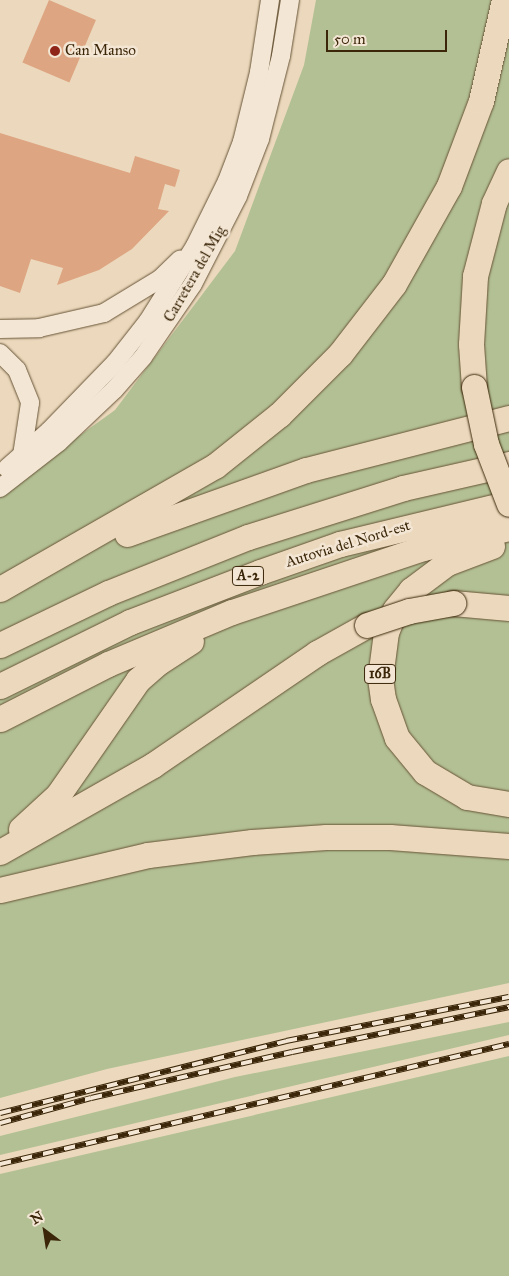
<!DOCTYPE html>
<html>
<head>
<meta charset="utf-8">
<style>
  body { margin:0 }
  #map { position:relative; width:509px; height:1276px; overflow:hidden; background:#ecd9bd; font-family:"IM FELL Great Primer",serif }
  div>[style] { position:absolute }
  .green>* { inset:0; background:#b3c094 }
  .building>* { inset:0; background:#dda581; transform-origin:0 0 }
  .roads { filter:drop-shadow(0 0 1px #675336) drop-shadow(0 0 1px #675336) }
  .minor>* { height:18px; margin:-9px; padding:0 9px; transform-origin:9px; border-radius:9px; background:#f3e6d4 }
  .highway>* { height:25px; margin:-12.5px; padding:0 12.5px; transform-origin:12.5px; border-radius:12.5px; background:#ecd9bd }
  .rail>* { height:5.5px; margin-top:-2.75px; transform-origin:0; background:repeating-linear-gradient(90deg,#f3e6d4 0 11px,#3b2609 0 22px); box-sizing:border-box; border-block:1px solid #3b2609 }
  .bridges { filter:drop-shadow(0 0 1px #3b2609) drop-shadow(0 0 1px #3b2609) }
  .highway-bridge>* { height:25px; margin:-12.5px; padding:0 12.5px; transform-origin:12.5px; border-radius:12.5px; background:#ecd9bd }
  .dots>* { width:14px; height:14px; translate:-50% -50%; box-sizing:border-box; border:2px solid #f3e6d4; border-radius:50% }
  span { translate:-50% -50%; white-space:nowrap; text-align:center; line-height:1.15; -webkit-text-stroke:5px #f3e6d4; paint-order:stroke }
  .shield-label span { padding:1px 4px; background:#f3e6d4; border:1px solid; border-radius:4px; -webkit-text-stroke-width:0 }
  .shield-label { font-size:14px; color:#3b2609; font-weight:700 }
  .poi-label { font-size:15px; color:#3b2609 }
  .left { translate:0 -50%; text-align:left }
  .street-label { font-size:15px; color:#3b2609 }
  .north { position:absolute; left:20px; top:1206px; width:50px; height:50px; -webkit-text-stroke:4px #f3e6d4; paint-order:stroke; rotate:329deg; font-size:14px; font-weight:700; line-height:20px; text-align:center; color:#3b2609 }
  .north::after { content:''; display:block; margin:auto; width:18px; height:22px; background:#3b2609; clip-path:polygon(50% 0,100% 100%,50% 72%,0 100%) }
  .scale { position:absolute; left:326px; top:30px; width:121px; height:22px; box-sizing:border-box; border:2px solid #3b2609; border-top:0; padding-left:6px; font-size:15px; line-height:18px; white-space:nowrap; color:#3b2609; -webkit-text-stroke:4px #f3e6d4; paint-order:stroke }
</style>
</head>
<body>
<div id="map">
  <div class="green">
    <div style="clip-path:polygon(316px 0,509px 0,509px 983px,107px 1069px,0 1098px,0 493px,115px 410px,235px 251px,304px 65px)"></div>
    <div style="clip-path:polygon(509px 1022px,509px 1035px,0 1155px,0 1136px,235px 1077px)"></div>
    <div style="clip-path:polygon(509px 1056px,509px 1276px,0 1276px,0 1174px)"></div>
  </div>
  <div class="building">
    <div style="left:49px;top:0;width:51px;height:68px;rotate:23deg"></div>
    <div style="clip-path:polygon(0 133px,130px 173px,135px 156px,180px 170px,175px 187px,165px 184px,158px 209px,169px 211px,132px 249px,99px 270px,57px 285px,63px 268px,31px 259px,20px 293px,0 286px)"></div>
  </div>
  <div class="roads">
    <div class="minor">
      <div style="left:0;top:329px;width:39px;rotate:-1deg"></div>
      <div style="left:39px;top:328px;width:67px;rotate:-13deg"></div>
      <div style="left:104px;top:313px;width:66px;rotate:-31.3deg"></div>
      <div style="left:160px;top:279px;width:28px;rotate:-44deg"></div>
      <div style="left:0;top:353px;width:24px;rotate:45deg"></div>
      <div style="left:17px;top:370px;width:35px;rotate:68deg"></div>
      <div style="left:30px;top:403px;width:53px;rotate:98.7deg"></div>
      <div style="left:7px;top:468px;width:56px;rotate:-41.4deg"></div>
      <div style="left:49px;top:431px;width:95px;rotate:-45.9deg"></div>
      <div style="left:115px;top:363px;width:53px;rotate:-51.8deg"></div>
      <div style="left:148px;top:321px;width:89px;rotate:-57.9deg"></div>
      <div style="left:195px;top:246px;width:72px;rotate:-63.8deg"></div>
      <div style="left:227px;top:181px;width:42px;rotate:-69deg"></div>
      <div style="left:242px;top:142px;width:72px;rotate:-76.3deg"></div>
      <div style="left:259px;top:72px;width:73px;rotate:-81.3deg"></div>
      <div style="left:0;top:488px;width:75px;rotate:-37.9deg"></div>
      <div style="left:59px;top:442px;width:76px;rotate:-43.4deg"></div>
      <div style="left:114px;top:390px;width:44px;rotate:-48.7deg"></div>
      <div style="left:143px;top:357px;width:88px;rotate:-55.6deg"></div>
      <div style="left:193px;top:284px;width:99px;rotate:-62.9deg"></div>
      <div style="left:238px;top:196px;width:61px;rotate:-68.9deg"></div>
      <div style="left:260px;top:139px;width:86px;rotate:-75.8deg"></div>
      <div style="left:281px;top:56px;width:57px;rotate:-80.9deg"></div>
    </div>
    <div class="highway">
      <div style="left:474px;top:387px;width:43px;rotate:-94deg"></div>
      <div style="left:471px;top:344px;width:68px;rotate:-86.6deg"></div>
      <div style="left:475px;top:276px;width:75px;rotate:-75.4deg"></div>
      <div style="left:494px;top:203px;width:35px;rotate:-65deg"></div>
      <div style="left:127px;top:534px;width:190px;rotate:-19.7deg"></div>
      <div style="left:306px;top:470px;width:210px;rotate:-14.4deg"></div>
      <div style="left:492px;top:546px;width:48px;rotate:159.3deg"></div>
      <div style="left:447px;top:563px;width:45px;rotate:143.1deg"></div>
      <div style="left:411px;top:590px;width:26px;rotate:129deg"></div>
      <div style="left:395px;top:610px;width:24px;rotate:112deg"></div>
      <div style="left:386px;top:632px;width:46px;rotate:97.4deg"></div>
      <div style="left:380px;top:678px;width:21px;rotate:82deg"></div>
      <div style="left:383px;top:699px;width:41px;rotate:70.3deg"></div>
      <div style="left:397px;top:738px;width:44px;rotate:50.5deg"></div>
      <div style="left:425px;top:772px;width:49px;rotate:30.8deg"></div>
      <div style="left:467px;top:797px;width:43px;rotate:9.5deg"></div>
      <div style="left:0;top:589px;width:248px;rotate:-29.8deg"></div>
      <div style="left:215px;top:466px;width:82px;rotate:-38.6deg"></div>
      <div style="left:279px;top:415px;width:86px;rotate:-45deg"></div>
      <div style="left:340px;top:354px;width:88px;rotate:-52.4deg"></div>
      <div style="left:394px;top:284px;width:112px;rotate:-60.7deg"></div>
      <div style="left:449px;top:186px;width:91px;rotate:-69.4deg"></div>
      <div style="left:481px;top:101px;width:104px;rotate:-77.2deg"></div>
      <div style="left:453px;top:603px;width:56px;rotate:5.1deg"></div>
      <div style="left:0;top:645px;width:120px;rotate:-25.7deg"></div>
      <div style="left:108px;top:593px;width:151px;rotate:-21.8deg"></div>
      <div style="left:248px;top:537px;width:163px;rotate:-17.5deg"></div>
      <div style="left:403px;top:488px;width:109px;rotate:-12.8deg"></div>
      <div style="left:0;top:686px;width:145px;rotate:-26.2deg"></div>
      <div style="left:130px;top:622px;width:139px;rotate:-21deg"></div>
      <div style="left:260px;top:572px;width:85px;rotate:-19.3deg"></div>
      <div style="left:340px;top:544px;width:174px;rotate:-13.6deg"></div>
      <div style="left:0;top:719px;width:121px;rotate:-27deg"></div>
      <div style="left:108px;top:664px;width:134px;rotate:-22.8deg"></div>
      <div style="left:232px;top:612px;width:201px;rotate:-18.5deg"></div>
      <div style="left:423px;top:548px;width:88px;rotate:-13.1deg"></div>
      <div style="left:21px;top:829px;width:50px;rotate:-42.6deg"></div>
      <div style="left:58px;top:795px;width:140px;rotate:-55.2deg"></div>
      <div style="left:138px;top:680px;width:28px;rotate:-41deg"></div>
      <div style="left:159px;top:662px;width:38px;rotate:-33deg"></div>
      <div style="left:0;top:852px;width:176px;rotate:-29.6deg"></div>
      <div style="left:153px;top:765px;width:199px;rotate:-34.3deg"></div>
      <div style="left:317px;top:653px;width:57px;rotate:-29.2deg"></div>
      <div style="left:0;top:890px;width:152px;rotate:-13.3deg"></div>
      <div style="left:148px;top:855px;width:105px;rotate:-7.1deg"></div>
      <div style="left:252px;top:842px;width:74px;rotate:-3.9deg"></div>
      <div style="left:326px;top:837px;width:64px"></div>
      <div style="left:390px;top:837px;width:119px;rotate:4.3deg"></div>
    </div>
  </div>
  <div class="rail">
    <div style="left:0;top:1113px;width:295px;rotate:-14.1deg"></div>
    <div style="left:286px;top:1041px;width:227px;rotate:-11.2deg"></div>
    <div style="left:0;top:1123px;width:94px;rotate:-15.4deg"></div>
    <div style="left:91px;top:1098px;width:206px;rotate:-12.9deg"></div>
    <div style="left:292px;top:1052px;width:222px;rotate:-11.7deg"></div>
    <div style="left:0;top:1164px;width:523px;rotate:-13.27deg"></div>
  </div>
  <div class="bridges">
    <div class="highway-bridge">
      <div style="left:474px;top:387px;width:58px;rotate:78.1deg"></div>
      <div style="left:486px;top:444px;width:64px;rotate:69deg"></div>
      <div style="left:367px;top:625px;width:44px;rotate:-18.4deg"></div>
      <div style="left:409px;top:611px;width:45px;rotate:-10.3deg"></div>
    </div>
  </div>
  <div class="dots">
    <div style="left:55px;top:51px;background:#8f2418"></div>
  </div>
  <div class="shield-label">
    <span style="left:248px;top:576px">A-2</span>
    <span style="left:380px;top:674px">16B</span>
  </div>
  <div class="poi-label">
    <span class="left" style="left:65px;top:51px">Can Manso</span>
  </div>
  <div class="street-label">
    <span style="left:195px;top:274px;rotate:-60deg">Carretera del Mig</span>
    <span style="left:348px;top:544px;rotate:-17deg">Autovia del Nord-est</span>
  </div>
  <div class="north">N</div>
  <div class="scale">50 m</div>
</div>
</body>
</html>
